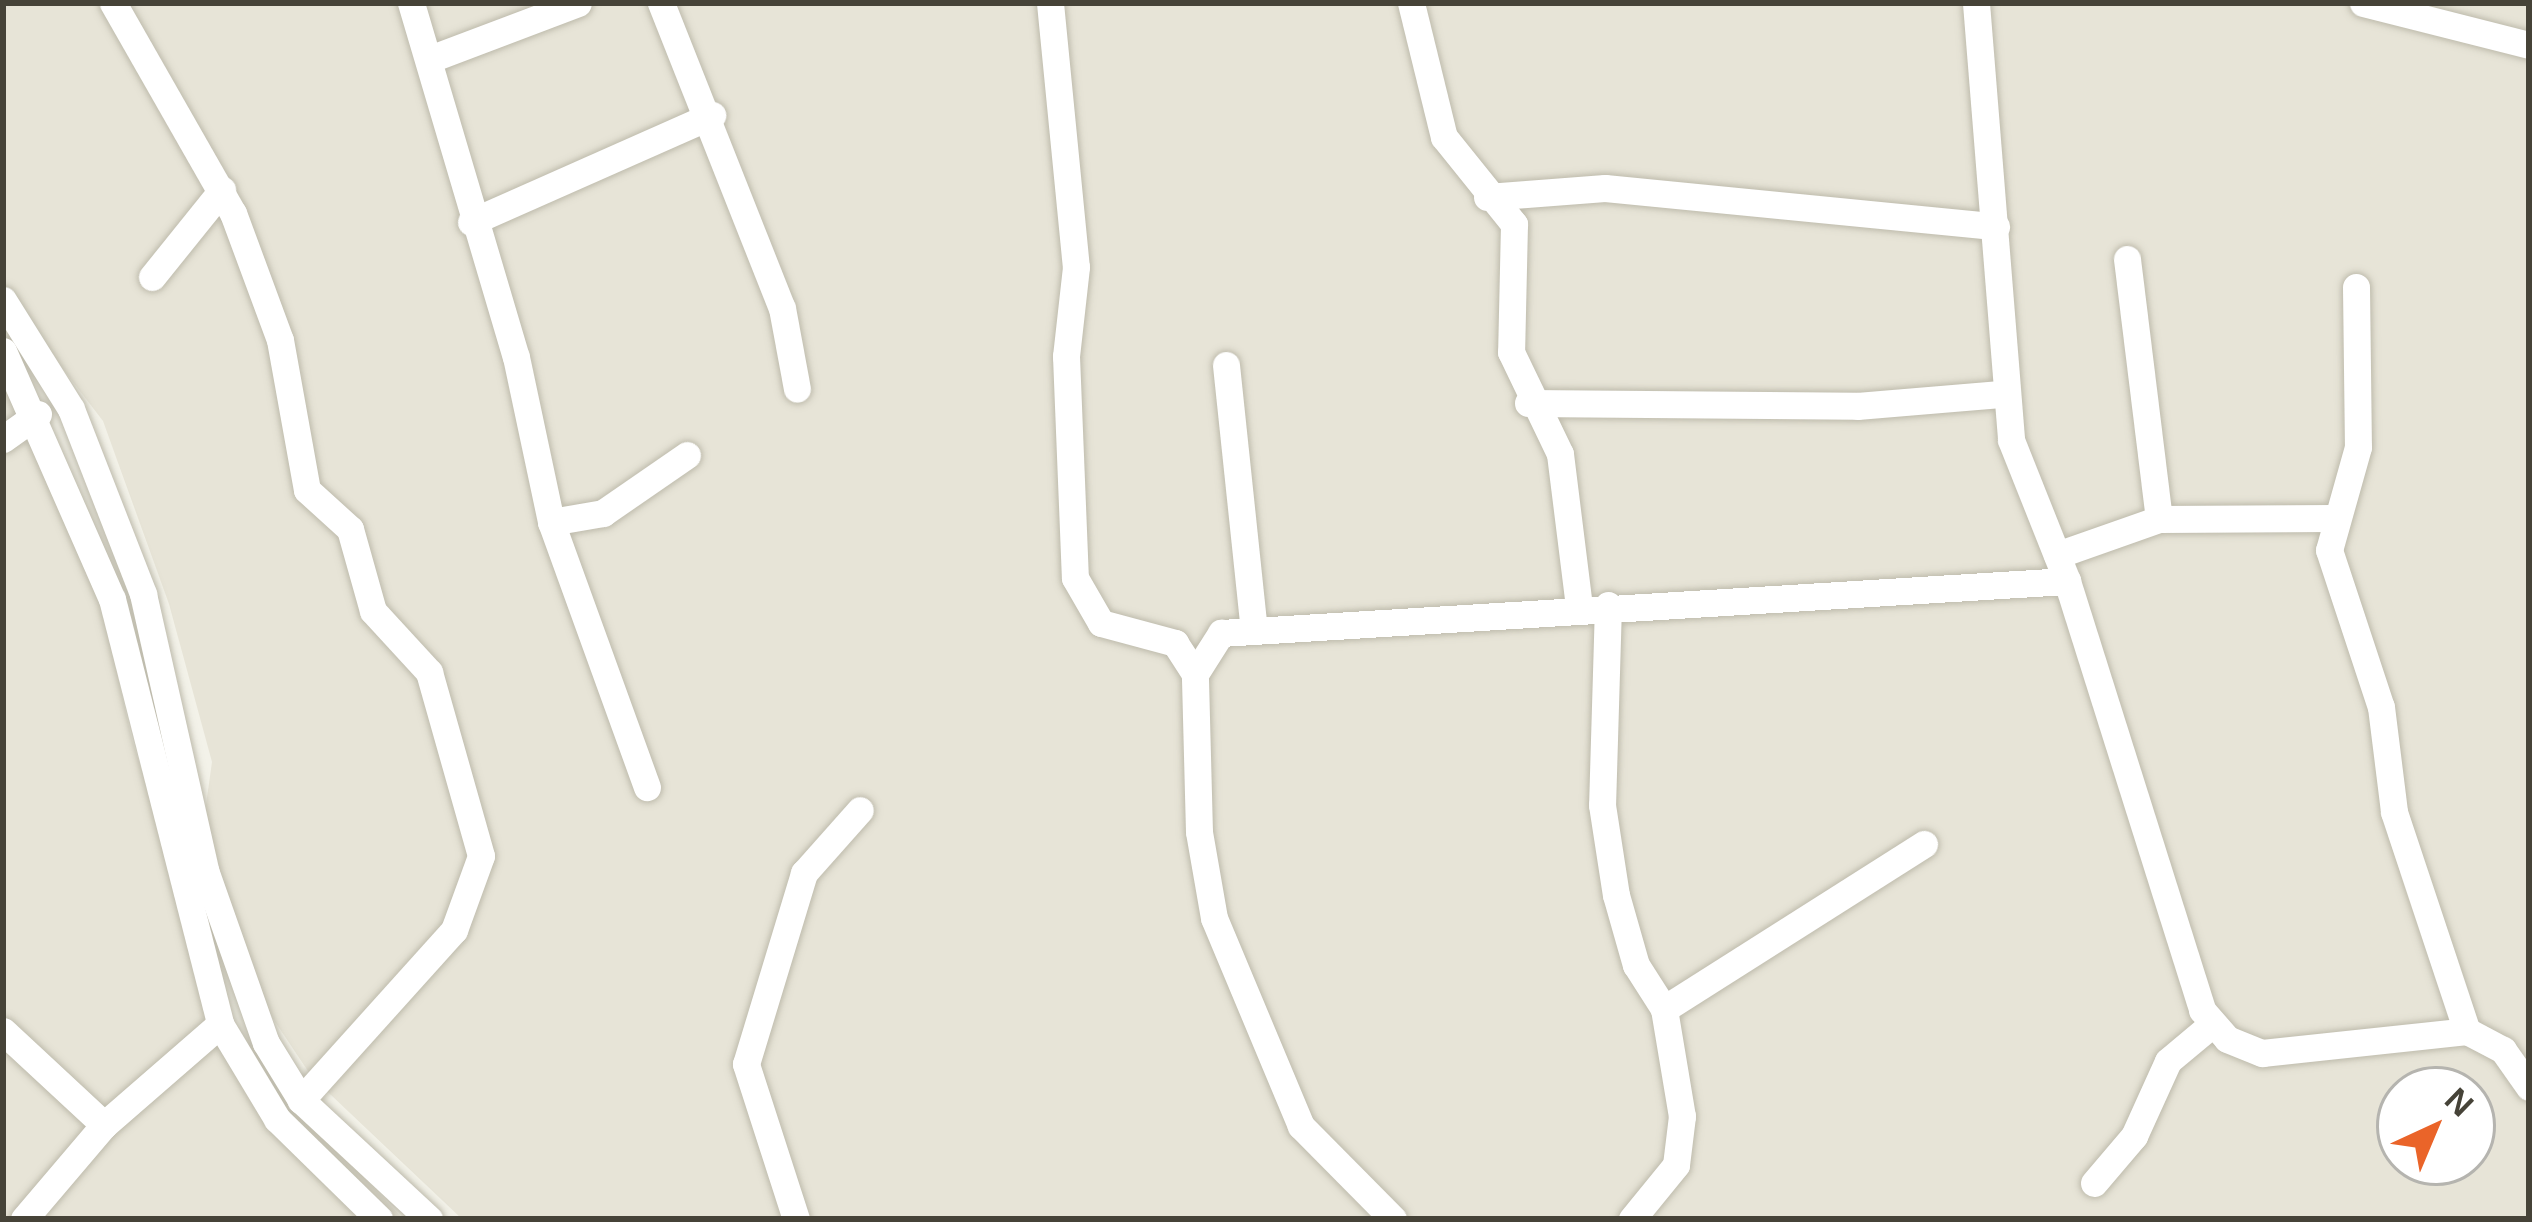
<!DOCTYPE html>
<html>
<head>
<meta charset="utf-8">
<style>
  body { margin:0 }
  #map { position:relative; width:2532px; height:1222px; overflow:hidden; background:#f3f2e9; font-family:Arial,sans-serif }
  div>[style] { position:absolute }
  .residential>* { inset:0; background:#e7e4d7 }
  .roads { filter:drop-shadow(0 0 3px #bebbac) drop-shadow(0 0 3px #bebbac) }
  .minor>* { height:27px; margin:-13.5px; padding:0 13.5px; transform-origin:13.5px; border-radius:13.5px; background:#fff }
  span { translate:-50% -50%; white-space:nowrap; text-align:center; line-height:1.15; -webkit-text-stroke:12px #fff; paint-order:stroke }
  .frame { position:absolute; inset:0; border:6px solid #464338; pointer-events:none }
  .north { position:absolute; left:2376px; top:1066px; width:120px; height:120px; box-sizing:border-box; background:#fff; border:3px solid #b5b4af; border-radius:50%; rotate:44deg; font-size:33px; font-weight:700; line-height:48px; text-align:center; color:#464338 }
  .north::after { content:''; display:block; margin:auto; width:42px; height:54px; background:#ea6429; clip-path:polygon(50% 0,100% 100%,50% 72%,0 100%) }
</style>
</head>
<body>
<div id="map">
  <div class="residential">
    <div style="clip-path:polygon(evenodd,3px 3px,2529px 3px,2529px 1219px,462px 1219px,312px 1077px,237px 965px,204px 819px,212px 762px,169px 604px,103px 421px,3px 291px,3px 3px,2400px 1090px,2472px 1090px,2472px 1162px,2400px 1162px,2400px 1090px)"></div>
    <div style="clip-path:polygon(3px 367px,96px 579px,132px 740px,216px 1000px,259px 1066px,403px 1219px,3px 1219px)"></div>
  </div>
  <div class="roads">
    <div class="minor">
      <div style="left:113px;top:3px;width:242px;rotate:60.3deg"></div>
      <div style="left:233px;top:213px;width:135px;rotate:69.7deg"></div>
      <div style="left:280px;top:340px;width:152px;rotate:79.8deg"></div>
      <div style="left:307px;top:490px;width:58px;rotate:42.2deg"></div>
      <div style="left:350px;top:529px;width:85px;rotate:74.3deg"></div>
      <div style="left:373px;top:611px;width:83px;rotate:47.4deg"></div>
      <div style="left:429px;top:672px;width:191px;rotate:74.2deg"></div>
      <div style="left:481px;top:856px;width:79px;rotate:110deg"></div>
      <div style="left:454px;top:930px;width:229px;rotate:132deg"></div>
      <div style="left:411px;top:3px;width:369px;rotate:73.5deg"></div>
      <div style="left:516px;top:357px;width:169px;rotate:78deg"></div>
      <div style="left:551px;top:522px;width:282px;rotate:70.1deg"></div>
      <div style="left:661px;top:3px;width:328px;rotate:68.4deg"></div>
      <div style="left:782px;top:308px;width:82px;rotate:79.5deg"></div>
      <div style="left:1050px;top:3px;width:265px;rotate:84.4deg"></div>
      <div style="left:1076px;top:267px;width:90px;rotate:96.4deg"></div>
      <div style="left:1066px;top:356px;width:222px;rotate:87.7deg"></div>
      <div style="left:1075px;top:578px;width:52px;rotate:60deg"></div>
      <div style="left:1101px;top:623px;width:77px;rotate:15.1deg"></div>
      <div style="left:1175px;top:643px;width:37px;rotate:57deg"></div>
      <div style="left:1411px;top:3px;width:138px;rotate:76.2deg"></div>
      <div style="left:1444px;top:137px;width:112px;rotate:51.2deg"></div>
      <div style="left:1514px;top:224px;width:128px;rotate:91.3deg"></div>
      <div style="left:1511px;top:352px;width:113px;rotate:64.3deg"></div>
      <div style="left:1560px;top:454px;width:154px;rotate:82.9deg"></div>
      <div style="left:1976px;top:3px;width:438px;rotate:85.4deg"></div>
      <div style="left:2011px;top:440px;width:152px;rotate:68.3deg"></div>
      <div style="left:2067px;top:581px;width:450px;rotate:72.5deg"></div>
      <div style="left:2202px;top:1010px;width:38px;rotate:49deg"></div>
      <div style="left:2227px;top:1039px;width:38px;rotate:22deg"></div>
      <div style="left:2262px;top:1053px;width:206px;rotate:-6.1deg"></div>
      <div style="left:2467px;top:1031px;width:41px;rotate:27.8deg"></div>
      <div style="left:2503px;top:1050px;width:45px;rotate:54.9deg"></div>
      <div style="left:2363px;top:3px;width:171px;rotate:14.2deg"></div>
      <div style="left:430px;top:59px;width:158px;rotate:-20.7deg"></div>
      <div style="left:1487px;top:197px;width:118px;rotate:-4.4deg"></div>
      <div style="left:1605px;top:188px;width:393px;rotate:5.6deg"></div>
      <div style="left:471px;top:222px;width:264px;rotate:-23.9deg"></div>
      <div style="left:2127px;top:259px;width:262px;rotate:83deg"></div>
      <div style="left:152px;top:277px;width:112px;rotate:-51.2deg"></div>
      <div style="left:2356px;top:287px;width:160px;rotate:89.3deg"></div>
      <div style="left:2358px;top:447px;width:107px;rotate:105.7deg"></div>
      <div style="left:2329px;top:550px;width:165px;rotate:71.7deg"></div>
      <div style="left:2381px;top:707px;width:106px;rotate:82.9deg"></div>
      <div style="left:2394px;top:812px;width:231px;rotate:71.6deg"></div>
      <div style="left:3px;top:300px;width:128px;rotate:58deg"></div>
      <div style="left:71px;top:409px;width:199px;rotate:68.7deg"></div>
      <div style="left:143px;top:594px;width:283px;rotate:77.3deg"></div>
      <div style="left:205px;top:870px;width:183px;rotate:70.6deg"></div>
      <div style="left:266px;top:1043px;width:67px;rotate:58.4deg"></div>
      <div style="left:301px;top:1100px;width:175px;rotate:42.9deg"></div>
      <div style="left:3px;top:351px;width:271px;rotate:66.3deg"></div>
      <div style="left:112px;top:599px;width:439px;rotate:75.7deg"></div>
      <div style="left:220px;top:1024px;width:111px;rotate:59deg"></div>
      <div style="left:277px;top:1119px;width:143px;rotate:44.4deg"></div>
      <div style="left:1226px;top:365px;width:260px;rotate:84deg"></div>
      <div style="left:1528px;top:403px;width:329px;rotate:0.5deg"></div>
      <div style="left:1857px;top:406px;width:144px;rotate:-4.8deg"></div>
      <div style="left:3px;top:439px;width:43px;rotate:-35.5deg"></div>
      <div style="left:551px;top:522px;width:53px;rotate:-9.8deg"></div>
      <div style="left:603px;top:513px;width:102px;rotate:-34.6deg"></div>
      <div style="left:2057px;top:555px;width:108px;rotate:-19.4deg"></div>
      <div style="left:2159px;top:519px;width:174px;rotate:-0.3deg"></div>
      <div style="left:1608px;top:605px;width:200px;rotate:91.7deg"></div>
      <div style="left:1602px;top:805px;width:91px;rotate:81.2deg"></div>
      <div style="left:1616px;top:895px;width:73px;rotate:74.1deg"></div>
      <div style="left:1636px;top:965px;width:52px;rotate:57.5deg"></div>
      <div style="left:1664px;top:1009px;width:109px;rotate:80.5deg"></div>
      <div style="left:1682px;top:1116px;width:49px;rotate:97deg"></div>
      <div style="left:1676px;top:1165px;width:70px;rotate:129.2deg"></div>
      <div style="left:1664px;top:1009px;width:308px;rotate:-32.4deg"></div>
      <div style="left:3px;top:1031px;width:138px;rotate:42.9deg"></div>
      <div style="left:2094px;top:1183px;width:62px;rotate:-49.6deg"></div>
      <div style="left:2134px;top:1136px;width:82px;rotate:-65.6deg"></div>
      <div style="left:2168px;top:1061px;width:56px;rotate:-39.9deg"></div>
      <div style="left:24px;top:1219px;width:123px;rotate:-49.6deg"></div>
      <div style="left:104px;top:1125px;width:154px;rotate:-41deg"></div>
      <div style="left:796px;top:1219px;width:163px;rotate:-107.9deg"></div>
      <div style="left:746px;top:1064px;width:200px;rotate:-73.1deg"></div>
      <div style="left:804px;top:873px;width:84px;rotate:-48.4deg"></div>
      <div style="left:1393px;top:1219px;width:131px;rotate:-134.7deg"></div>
      <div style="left:1301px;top:1126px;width:225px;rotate:-112.7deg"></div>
      <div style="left:1214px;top:918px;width:87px;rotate:-99.9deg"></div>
      <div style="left:1199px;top:832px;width:158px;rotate:-91.5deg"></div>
      <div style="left:1195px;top:674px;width:49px;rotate:-57.6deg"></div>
      <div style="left:1221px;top:633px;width:848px;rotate:-3.52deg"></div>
    </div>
  </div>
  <div class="frame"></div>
  <div class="north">N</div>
</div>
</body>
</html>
